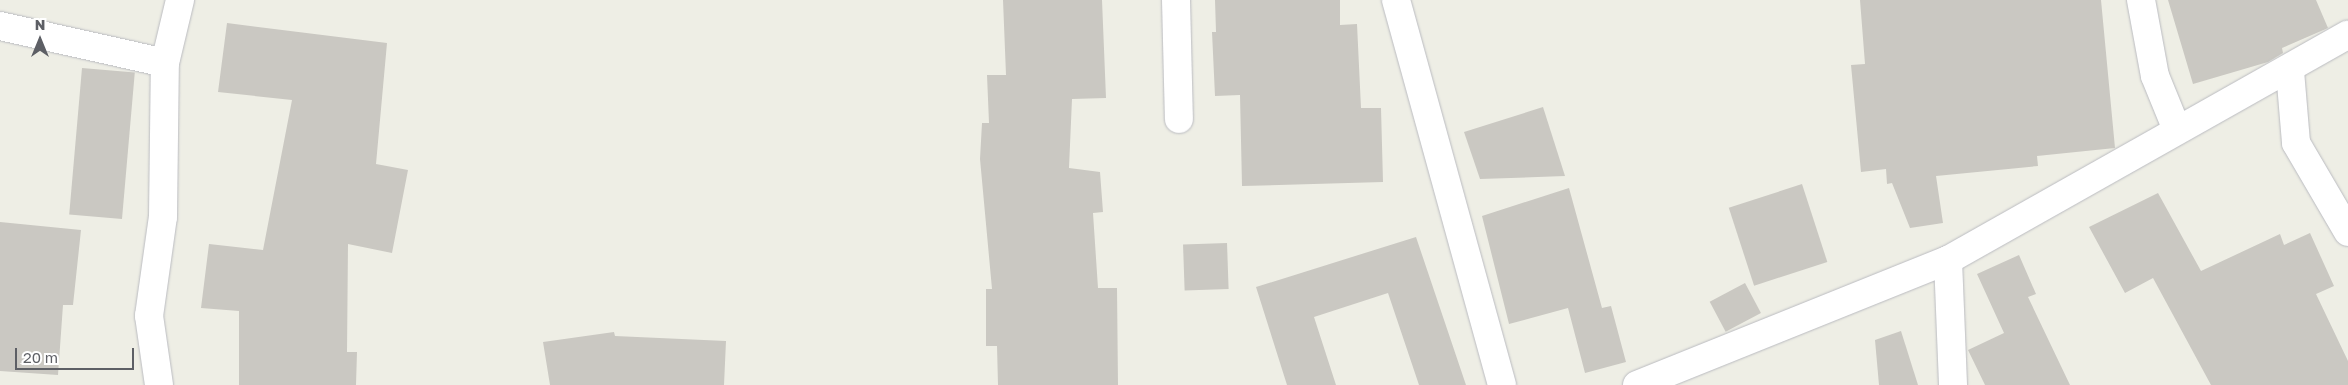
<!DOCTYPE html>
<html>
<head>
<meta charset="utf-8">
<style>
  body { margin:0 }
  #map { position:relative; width:2348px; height:385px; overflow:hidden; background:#eeeee5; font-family:"Golos Text",sans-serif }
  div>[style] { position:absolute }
  .building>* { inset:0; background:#cac8c2; transform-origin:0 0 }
  .roads { filter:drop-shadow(0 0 1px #babbc0) drop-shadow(0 0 1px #babbc0) }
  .minor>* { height:28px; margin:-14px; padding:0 14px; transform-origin:14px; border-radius:14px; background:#fff }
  span { translate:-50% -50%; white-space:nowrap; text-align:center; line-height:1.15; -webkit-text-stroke:4px #fff; paint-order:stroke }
  .north { position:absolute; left:15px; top:15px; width:50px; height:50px; -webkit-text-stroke:4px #fff; paint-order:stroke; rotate:0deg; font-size:14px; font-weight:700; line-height:20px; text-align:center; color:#5d5f65 }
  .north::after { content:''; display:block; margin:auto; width:18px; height:22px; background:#5d5f65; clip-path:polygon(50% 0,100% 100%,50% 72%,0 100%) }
  .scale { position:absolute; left:15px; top:348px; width:119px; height:22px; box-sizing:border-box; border:2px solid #5d5f65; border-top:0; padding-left:6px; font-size:15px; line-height:18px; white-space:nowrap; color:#5d5f65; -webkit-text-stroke:4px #fff; paint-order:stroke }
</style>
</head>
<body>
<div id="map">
  <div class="building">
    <div style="clip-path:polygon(1003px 0,1102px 0,1106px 98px,1072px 99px,1069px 168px,1100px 172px,1103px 212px,1093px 213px,1098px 288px,1117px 288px,1118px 385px,998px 385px,997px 346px,986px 346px,986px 289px,992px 289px,980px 159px,982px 123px,989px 123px,987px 75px,1006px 75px)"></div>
    <div style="clip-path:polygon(1215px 0,1340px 0,1340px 25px,1357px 24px,1361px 108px,1381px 108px,1383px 182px,1242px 186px,1240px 95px,1215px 96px,1212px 32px,1216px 32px)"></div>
    <div style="clip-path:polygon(1860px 0,2101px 0,2115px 148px,2037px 156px,2038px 166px,1936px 176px,1943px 223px,1910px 228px,1892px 183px,1887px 184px,1886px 169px,1861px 172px,1851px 65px,1865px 64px)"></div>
    <div style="clip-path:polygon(2168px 0,2316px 0,2328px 28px,2282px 48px,2283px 53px,2268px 62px,2193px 84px)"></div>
    <div style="clip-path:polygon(227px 23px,387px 43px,376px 164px,408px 170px,392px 253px,348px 244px,347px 352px,357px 352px,356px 385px,239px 385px,239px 311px,201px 308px,209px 244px,263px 250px,292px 100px,218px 92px)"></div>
    <div style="left:82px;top:68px;width:53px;height:147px;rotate:5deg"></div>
    <div style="clip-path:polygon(1543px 107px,1565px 176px,1480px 179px,1464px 132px)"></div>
    <div style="left:1802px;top:184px;width:82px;height:77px;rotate:72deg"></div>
    <div style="clip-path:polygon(1569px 188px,1602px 308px,1611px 306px,1626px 362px,1585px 373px,1568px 308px,1509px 324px,1482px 216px)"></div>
    <div style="clip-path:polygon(2158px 193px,2201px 271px,2280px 234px,2284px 245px,2310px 233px,2334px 286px,2316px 294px,2348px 361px,2348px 385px,2211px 385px,2153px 278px,2125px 293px,2089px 227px)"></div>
    <div style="clip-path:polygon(0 222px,81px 230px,73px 305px,63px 305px,58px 375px,0 371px)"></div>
    <div style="clip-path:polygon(1416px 237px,1466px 385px,1419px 385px,1388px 293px,1314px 317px,1336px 385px,1287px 385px,1256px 287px)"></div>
    <div style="left:1227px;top:243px;width:46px;height:44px;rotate:88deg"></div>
    <div style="clip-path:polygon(2019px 255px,2036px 294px,2028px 297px,2070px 385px,1985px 385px,1968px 350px,2004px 333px,1977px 274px)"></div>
    <div style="left:1745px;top:283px;width:34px;height:40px;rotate:62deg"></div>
    <div style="clip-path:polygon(1901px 331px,1918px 385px,1879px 385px,1875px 340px)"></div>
    <div style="clip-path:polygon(614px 332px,615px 336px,726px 341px,724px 385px,550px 385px,543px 342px)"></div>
  </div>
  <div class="roads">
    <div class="minor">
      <div style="left:1176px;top:0;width:119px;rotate:88.6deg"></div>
      <div style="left:1396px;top:0;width:399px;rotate:74.6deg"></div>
      <div style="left:2141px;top:0;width:77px;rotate:79.6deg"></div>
      <div style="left:2155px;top:76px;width:58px;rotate:67.8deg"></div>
      <div style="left:0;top:26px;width:169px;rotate:12.6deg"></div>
      <div style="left:2290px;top:71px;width:72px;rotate:85.2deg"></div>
      <div style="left:2296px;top:143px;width:103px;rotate:59.7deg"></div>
      <div style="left:1948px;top:260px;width:125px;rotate:87.7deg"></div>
      <div style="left:159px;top:385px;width:70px;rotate:-98.2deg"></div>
      <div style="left:149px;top:316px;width:100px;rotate:-82deg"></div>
      <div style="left:163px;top:217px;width:154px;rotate:-89.3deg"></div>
      <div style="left:165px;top:63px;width:65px;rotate:-76.6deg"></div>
      <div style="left:1637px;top:385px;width:335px;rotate:-21.9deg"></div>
      <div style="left:1948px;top:260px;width:459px;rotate:-29.4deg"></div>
    </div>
  </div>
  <div class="north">N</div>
  <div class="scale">20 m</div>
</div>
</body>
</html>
